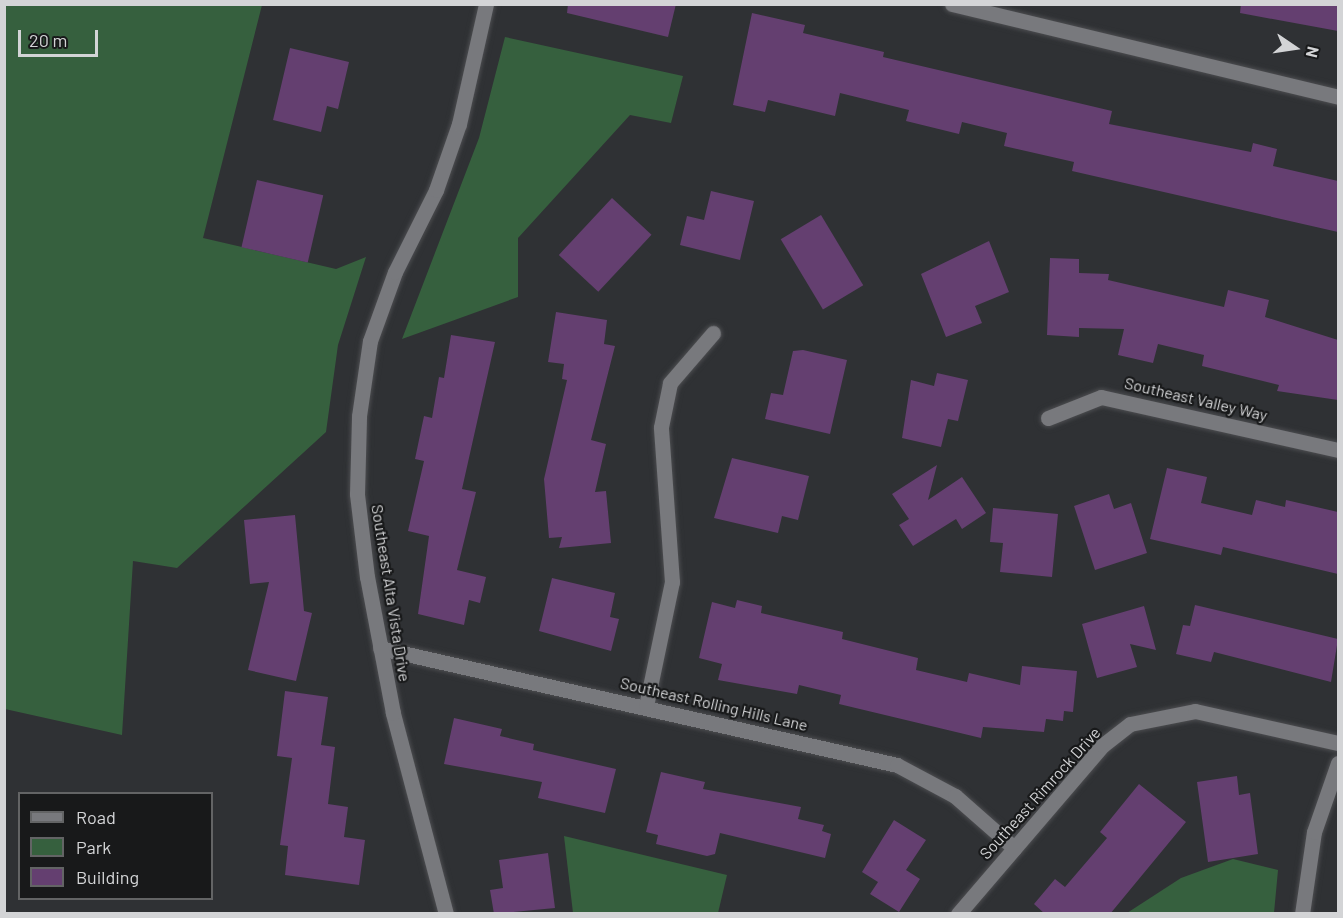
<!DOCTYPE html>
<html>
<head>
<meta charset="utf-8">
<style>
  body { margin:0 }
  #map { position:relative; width:1343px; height:918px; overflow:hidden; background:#2f3134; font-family:Barlow,sans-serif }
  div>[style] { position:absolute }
  .green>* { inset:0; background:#36603e }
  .building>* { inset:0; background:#643f70; transform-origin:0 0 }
  .roads { filter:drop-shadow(0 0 2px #4c4d50) drop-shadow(0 0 2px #4c4d50) }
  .minor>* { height:15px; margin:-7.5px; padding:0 7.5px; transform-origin:7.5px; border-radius:7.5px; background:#78797d }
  span { translate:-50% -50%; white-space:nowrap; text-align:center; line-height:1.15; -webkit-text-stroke:4.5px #18191a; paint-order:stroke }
  .street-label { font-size:16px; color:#d3d4d6 }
  .frame { position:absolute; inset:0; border:6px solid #d3d4d6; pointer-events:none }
  .legend { position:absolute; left:18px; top:792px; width:195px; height:108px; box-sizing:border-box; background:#18191a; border:2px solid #636465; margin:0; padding:8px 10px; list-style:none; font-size:18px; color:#d3d4d6 }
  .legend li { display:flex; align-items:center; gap:12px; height:30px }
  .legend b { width:30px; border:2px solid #636465 }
  .north { position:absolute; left:1265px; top:18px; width:60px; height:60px; -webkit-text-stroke:4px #18191a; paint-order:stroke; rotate:103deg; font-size:16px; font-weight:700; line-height:24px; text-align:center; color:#d3d4d6 }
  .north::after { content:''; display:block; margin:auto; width:21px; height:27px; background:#d3d4d6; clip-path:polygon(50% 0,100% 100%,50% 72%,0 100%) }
  .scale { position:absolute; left:18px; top:30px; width:80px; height:27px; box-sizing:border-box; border:3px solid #d3d4d6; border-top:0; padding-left:8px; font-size:18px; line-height:21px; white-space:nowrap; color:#d3d4d6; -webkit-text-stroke:4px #18191a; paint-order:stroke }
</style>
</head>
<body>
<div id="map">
  <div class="green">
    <div style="clip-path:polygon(5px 4px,262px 5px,203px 238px,336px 269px,366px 257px,338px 345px,326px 432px,177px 568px,133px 561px,122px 735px,5px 709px)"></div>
    <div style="clip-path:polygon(505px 37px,683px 76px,671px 123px,630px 115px,518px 238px,518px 297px,402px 339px,479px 138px)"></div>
    <div style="clip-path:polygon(564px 836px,727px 875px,718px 913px,573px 913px)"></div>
    <div style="clip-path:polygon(1233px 859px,1278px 870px,1274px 913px,1127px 913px,1181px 878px)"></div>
  </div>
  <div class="building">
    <div style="clip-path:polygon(568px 4px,676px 4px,668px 37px,567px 13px)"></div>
    <div style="clip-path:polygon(1241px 4px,1338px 4px,1338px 31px,1240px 13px)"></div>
    <div style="clip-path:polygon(752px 13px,805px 25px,803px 33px,884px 52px,883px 57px,1112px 111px,1109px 124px,1251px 152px,1253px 143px,1277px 149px,1273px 166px,1338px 181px,1338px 232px,1072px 171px,1074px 162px,1004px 146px,1007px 133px,962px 122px,959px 134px,906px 121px,909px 110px,840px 93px,835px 116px,768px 100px,765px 112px,733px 105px)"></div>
    <div style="clip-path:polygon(290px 48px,349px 62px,338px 109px,327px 106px,321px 132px,273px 120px)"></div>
    <div style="left:257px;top:180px;width:68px;height:69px;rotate:13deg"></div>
    <div style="clip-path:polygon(711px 191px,754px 201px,740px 260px,680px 245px,687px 216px,704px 220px)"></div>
    <div style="left:612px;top:198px;width:54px;height:78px;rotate:43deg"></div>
    <div style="left:821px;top:215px;width:82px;height:47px;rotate:59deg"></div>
    <div style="clip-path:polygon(989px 241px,1009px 292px,975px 306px,982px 323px,946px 337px,921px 274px)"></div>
    <div style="clip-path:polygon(1050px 258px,1079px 259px,1079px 273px,1109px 274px,1108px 280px,1224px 307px,1228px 290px,1269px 300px,1265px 317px,1338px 340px,1338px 400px,1277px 391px,1279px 385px,1202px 366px,1204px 355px,1158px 344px,1153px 363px,1118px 355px,1124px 329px,1079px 328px,1079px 337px,1047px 335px)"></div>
    <div style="clip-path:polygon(556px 312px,607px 320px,604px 344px,615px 346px,591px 440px,606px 444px,595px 492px,606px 491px,611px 543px,559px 548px,562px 537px,549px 538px,544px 479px,567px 380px,562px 379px,564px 364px,548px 362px)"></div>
    <div style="clip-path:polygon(451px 335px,495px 342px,462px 489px,476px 492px,457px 570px,486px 577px,480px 603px,469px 600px,464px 625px,418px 614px,429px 536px,408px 531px,424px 461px,415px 459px,424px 416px,432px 418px,439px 377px,444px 378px)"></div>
    <div style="clip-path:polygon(803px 350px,847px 360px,830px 434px,765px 419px,771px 393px,783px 395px,793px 351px)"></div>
    <div style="clip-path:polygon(937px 373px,968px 380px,958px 421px,948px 419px,941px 447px,902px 438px,911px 380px,934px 386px)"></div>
    <div style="clip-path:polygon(732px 458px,809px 476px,798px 520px,782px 516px,778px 533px,714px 518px)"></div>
    <div style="clip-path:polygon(937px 465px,928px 500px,962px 477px,986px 513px,962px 529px,956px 519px,913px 546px,899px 525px,909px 519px,892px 494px)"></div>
    <div style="clip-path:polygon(1167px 468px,1207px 477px,1201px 503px,1252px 515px,1256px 500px,1285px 507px,1286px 500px,1338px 512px,1338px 574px,1223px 547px,1221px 555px,1150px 539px)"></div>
    <div style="clip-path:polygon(1109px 494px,1114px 509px,1131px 503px,1147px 553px,1095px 570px,1074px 506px)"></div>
    <div style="clip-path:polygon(993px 508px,1058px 514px,1052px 577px,1000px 572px,1003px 543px,990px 542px)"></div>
    <div style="clip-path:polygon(295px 515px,304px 611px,312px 613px,296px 681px,248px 670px,269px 582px,250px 584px,244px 520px)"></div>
    <div style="clip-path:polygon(552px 578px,615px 593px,610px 617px,619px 619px,611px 651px,539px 631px)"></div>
    <div style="clip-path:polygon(737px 600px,762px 606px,761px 613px,843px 632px,842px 639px,918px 658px,916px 670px,967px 682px,969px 673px,1020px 685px,1022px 666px,1077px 671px,1073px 712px,1064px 711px,1063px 721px,1046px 719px,1044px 732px,983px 727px,981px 738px,839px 704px,841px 695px,799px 685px,797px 694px,718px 680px,722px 664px,699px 658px,712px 602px,735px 608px)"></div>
    <div style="clip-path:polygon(1195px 605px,1338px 639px,1331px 682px,1214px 652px,1211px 662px,1176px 654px,1183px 625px,1190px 626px)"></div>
    <div style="clip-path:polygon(1144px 606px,1156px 650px,1130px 644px,1137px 667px,1097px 678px,1082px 624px)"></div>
    <div style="clip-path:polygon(285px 691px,328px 697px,321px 745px,335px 747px,328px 804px,348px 807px,344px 837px,365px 840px,359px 885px,285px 875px,288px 846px,280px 845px,292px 758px,277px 756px)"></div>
    <div style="clip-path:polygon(454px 718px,502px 729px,500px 736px,534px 744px,533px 750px,616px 769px,605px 813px,538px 798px,542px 782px,444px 764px)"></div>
    <div style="clip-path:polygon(661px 772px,705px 782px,703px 789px,801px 807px,798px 819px,824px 825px,822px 831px,831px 834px,825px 858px,720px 833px,715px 854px,707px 856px,656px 844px,658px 835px,646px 832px)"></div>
    <div style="clip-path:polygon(1237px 776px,1239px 795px,1250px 793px,1258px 854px,1208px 862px,1197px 782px)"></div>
    <div style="clip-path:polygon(1139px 784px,1186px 822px,1110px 914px,1045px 914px,1034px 904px,1055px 879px,1065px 887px,1107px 838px,1100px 832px)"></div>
    <div style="clip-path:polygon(894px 820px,926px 840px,906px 870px,920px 879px,899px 912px,870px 894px,878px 882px,862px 872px)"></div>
    <div style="clip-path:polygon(548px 853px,555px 908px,494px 914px,490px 890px,503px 888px,499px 860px)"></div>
  </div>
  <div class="roads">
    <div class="minor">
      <div style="left:952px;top:4px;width:397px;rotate:13.5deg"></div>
      <div style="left:1048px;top:418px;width:57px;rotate:-21.6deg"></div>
      <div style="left:1101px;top:397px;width:243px;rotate:12.6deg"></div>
      <div style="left:380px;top:648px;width:530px;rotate:12.75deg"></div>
      <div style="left:897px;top:765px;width:66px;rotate:28.1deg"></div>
      <div style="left:955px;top:796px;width:79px;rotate:41.4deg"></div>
      <div style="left:646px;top:706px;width:127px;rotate:-78.2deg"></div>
      <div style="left:672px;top:582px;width:155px;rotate:-94.1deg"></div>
      <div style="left:661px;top:427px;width:45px;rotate:-78.4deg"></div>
      <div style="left:670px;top:383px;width:66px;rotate:-49.3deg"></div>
      <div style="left:446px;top:914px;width:208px;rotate:-104.8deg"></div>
      <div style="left:393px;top:713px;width:138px;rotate:-100.8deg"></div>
      <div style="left:367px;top:577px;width:84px;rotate:-96.9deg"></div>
      <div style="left:357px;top:494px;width:78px;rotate:-88.5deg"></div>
      <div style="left:359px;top:416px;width:76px;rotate:-81.7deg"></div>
      <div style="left:370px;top:341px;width:73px;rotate:-70.1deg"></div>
      <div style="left:395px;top:272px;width:92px;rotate:-63.4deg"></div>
      <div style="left:436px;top:190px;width:70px;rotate:-70.8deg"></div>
      <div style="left:459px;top:124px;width:123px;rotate:-77.3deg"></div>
      <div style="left:958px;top:914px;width:223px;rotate:-49.4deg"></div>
      <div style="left:1103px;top:745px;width:34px;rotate:-38deg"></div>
      <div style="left:1130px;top:724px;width:66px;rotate:-11.3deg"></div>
      <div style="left:1195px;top:711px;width:147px;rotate:12.6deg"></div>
      <div style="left:1302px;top:914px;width:83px;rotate:-81.7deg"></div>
      <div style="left:1314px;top:832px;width:73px;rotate:-70.8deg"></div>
    </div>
  </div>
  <div class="street-label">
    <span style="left:1196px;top:399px;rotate:13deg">Southeast Valley Way</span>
    <span style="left:391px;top:593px;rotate:81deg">Southeast Alta Vista Drive</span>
    <span style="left:714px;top:704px;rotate:13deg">Southeast Rolling Hills Lane</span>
    <span style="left:1040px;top:793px;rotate:-48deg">Southeast Rimrock Drive</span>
  </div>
  <div class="frame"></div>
  <ul class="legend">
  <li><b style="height:8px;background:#78797d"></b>Road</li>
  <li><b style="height:16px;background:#36603e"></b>Park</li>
  <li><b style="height:16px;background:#643f70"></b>Building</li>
  </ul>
  <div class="north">N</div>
  <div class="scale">20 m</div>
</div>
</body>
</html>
